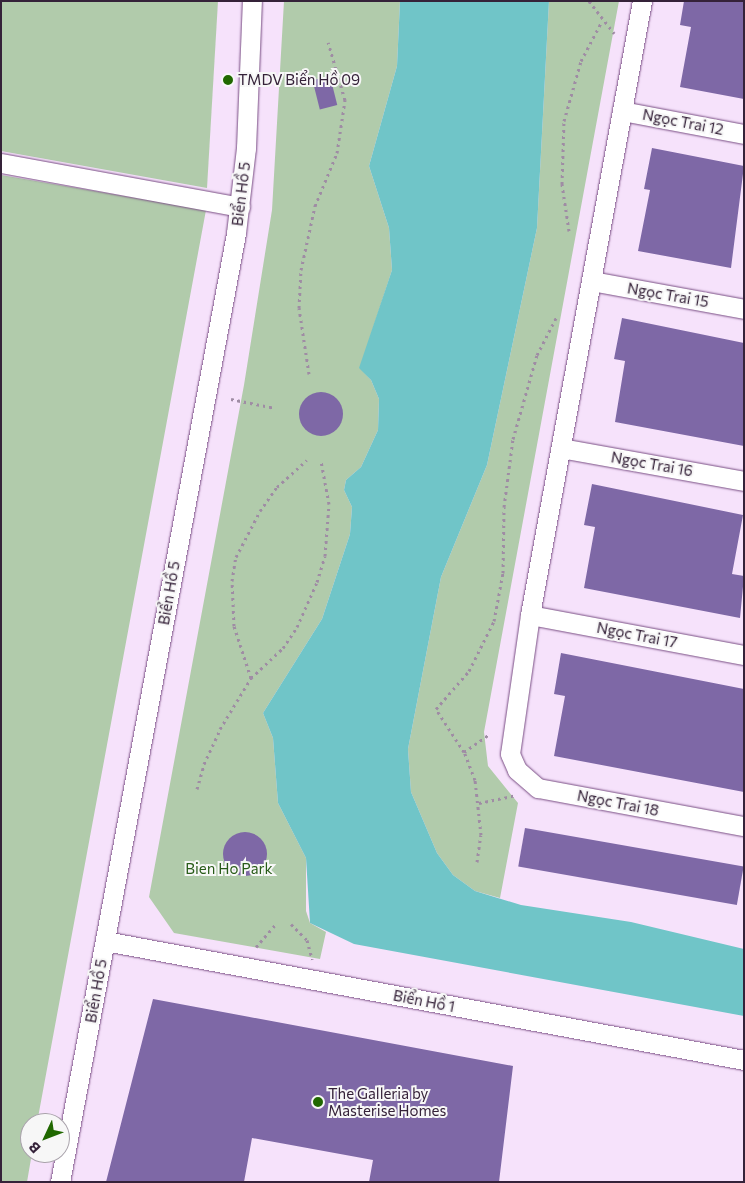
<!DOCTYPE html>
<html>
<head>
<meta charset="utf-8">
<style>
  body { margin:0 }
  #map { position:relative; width:745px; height:1183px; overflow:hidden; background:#f6e2fb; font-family:Commissioner,sans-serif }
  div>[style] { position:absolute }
  .green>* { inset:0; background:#b1cbab }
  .water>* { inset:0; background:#70c5c8 }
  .building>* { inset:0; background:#7e68a6; transform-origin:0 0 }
  .round { border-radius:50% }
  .path>* { height:3px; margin-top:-1.5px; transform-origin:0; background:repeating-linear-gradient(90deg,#9f8ca4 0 2.5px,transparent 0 6.5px) }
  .roads { filter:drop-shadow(0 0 1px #794e84) drop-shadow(0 0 1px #794e84) }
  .street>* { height:19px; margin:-9.5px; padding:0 9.5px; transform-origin:9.5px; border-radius:9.5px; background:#fff }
  .dots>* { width:14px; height:14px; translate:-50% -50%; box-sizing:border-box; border:2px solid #f7f7f7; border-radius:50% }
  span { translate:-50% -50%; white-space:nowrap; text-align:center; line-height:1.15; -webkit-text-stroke:4px #f7f7f7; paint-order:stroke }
  .poi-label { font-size:15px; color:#352239 }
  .left { translate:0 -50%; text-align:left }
  .street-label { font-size:15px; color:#352239 }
  .park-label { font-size:15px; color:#285b18 }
  .frame { position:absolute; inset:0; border:2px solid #352239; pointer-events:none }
  .north { position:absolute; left:20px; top:1113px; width:50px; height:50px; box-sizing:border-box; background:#f7f7f7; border:1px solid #a9a2ab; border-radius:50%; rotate:227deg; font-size:14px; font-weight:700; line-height:20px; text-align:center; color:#352239 }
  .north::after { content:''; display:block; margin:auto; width:18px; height:22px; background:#206800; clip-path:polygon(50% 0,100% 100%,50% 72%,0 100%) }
</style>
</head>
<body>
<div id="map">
  <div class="green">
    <div style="clip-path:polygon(1px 1px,218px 1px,207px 188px,1px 151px)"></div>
    <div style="clip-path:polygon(284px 1px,400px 1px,397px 66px,369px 166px,389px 228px,392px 270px,360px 368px,371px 380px,379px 399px,378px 430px,361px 467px,346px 480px,344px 490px,352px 507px,350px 534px,322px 619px,263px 713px,273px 738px,278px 803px,306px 858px,306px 911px,310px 923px,326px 932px,320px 959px,174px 933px,149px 897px,244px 385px,272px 210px)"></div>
    <div style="clip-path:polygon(549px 1px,619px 1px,484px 732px,488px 766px,518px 803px,500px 898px,475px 891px,453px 875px,437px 853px,411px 792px,408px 749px,441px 577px,487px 465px,537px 228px)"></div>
    <div style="clip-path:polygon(1px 175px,206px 210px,37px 1123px,30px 1123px,32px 1153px,27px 1182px,1px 1182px)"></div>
  </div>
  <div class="water">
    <div style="clip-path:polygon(400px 1px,549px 1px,537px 228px,487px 465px,441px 577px,408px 749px,411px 792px,437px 853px,453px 875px,475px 891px,521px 905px,631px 922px,744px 949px,744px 1016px,354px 944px,310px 923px,306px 858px,278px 803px,273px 738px,263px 713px,322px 619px,350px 534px,352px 507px,344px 490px,346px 480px,361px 467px,378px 430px,379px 399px,371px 380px,359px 368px,392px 270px,389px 228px,369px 166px,397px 66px)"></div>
  </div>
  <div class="building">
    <div style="clip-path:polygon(684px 1px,744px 1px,744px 99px,680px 87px,691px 27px,680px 25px)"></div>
    <div style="left:330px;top:76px;width:30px;height:18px;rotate:76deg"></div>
    <div style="clip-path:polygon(652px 148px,744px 166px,731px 268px,638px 251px,650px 190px,644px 189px)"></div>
    <div style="clip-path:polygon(622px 318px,744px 343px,744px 446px,615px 422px,625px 361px,614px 359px)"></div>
    <div class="round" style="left:299px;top:392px;width:44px;height:44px"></div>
    <div style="clip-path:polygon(592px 484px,743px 515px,732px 574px,744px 576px,740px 618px,584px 588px,595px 527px,584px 525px)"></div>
    <div style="clip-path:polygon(561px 653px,744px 689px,744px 792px,554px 756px,565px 696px,554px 694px)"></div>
    <div style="left:525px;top:828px;width:222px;height:39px;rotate:10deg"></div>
    <div class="round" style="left:223px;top:832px;width:44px;height:44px"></div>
    <div style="clip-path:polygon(153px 999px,513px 1066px,499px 1182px,369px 1182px,373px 1160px,252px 1138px,244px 1182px,106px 1182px)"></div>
  </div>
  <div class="path">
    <div style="left:589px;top:1px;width:41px;rotate:52deg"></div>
    <div style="left:569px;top:231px;width:48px;rotate:-98.5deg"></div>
    <div style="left:562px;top:184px;width:63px;rotate:-88.2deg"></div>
    <div style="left:564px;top:121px;width:62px;rotate:-74.2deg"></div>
    <div style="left:581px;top:61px;width:45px;rotate:-62.3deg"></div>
    <div style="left:309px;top:374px;width:67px;rotate:-98.6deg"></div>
    <div style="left:299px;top:308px;width:38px;rotate:-87deg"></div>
    <div style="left:301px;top:270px;width:66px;rotate:-77.7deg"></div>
    <div style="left:315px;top:206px;width:57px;rotate:-67.5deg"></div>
    <div style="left:337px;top:153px;width:54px;rotate:-81.4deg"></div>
    <div style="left:345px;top:100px;width:60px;rotate:-106.3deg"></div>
    <div style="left:231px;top:399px;width:45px;rotate:11.6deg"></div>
    <div style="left:251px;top:678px;width:55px;rotate:-108.1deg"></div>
    <div style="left:234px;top:626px;width:45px;rotate:-92.5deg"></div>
    <div style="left:232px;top:581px;width:24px;rotate:-81deg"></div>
    <div style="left:236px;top:557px;width:52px;rotate:-62.4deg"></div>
    <div style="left:260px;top:511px;width:29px;rotate:-55deg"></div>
    <div style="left:277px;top:487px;width:40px;rotate:-42deg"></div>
    <div style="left:464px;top:752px;width:32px;rotate:-35deg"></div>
    <div style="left:197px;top:789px;width:26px;rotate:-74deg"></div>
    <div style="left:204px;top:764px;width:38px;rotate:-65deg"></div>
    <div style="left:220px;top:729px;width:60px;rotate:-58.7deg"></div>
    <div style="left:251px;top:678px;width:44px;rotate:-43.2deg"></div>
    <div style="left:283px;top:648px;width:25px;rotate:-56deg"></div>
    <div style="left:297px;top:627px;width:49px;rotate:-66deg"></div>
    <div style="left:317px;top:582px;width:27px;rotate:-73deg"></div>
    <div style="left:325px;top:556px;width:52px;rotate:-85.6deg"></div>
    <div style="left:329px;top:504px;width:44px;rotate:-100.5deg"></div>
    <div style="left:479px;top:803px;width:38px;rotate:-12deg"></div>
    <div style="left:477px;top:862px;width:27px;rotate:-82deg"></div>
    <div style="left:481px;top:835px;width:55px;rotate:-96.2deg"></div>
    <div style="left:475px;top:780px;width:30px;rotate:-111deg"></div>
    <div style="left:464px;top:752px;width:51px;rotate:-123.1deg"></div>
    <div style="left:436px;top:709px;width:50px;rotate:-49deg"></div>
    <div style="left:469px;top:671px;width:56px;rotate:-63.4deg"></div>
    <div style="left:494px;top:621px;width:49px;rotate:-79.4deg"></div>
    <div style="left:503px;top:573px;width:66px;rotate:-89.1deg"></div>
    <div style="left:504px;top:507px;width:69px;rotate:-82.5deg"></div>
    <div style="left:513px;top:439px;width:87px;rotate:-74.1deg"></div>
    <div style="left:537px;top:355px;width:42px;rotate:-62.8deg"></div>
    <div style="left:291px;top:924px;width:23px;rotate:45deg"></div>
    <div style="left:307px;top:940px;width:20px;rotate:75deg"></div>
    <div style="left:256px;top:947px;width:32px;rotate:-49deg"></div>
  </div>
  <div class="roads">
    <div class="street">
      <div style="left:642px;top:1px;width:624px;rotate:100.34deg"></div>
      <div style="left:530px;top:615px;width:140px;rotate:98.2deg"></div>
      <div style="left:510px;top:754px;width:17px;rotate:66deg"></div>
      <div style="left:517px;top:770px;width:28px;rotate:41deg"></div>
      <div style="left:538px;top:788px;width:209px;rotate:10.5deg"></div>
      <div style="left:622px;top:111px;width:124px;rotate:10.7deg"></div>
      <div style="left:1px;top:163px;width:243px;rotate:10.4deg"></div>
      <div style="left:592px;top:281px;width:155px;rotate:10.4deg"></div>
      <div style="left:561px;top:448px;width:186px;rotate:10.2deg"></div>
      <div style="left:530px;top:615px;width:218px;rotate:10.6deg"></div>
      <div style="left:105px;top:941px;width:650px;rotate:10.55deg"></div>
      <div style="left:60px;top:1182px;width:965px;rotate:-79.49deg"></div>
      <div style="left:236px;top:233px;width:86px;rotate:-83.3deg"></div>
      <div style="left:246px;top:148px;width:147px;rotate:-87.7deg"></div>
    </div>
  </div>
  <div class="dots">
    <div style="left:228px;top:80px;background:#206800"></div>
    <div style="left:318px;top:1102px;background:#206800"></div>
  </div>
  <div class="poi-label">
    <span class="left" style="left:238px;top:80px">TMDV Biển Hồ 09</span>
    <span class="left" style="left:328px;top:1102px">The Galleria by<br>Masterise Homes</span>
  </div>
  <div class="street-label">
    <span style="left:683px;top:122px;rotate:11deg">Ngọc Trai 12</span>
    <span style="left:241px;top:194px;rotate:-83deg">Biển Hồ 5</span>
    <span style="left:668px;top:295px;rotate:10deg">Ngọc Trai 15</span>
    <span style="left:652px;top:464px;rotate:10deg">Ngọc Trai 16</span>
    <span style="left:169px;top:593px;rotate:-80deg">Biển Hồ 5</span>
    <span style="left:637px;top:635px;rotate:11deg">Ngọc Trai 17</span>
    <span style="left:618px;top:803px;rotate:11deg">Ngọc Trai 18</span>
    <span style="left:96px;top:991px;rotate:-80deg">Biển Hồ 5</span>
    <span style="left:424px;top:1001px;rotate:11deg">Biển Hồ 1</span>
  </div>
  <div class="park-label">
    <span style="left:229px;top:869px">Bien Ho Park</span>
  </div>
  <div class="frame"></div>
  <div class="north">B</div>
</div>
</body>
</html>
